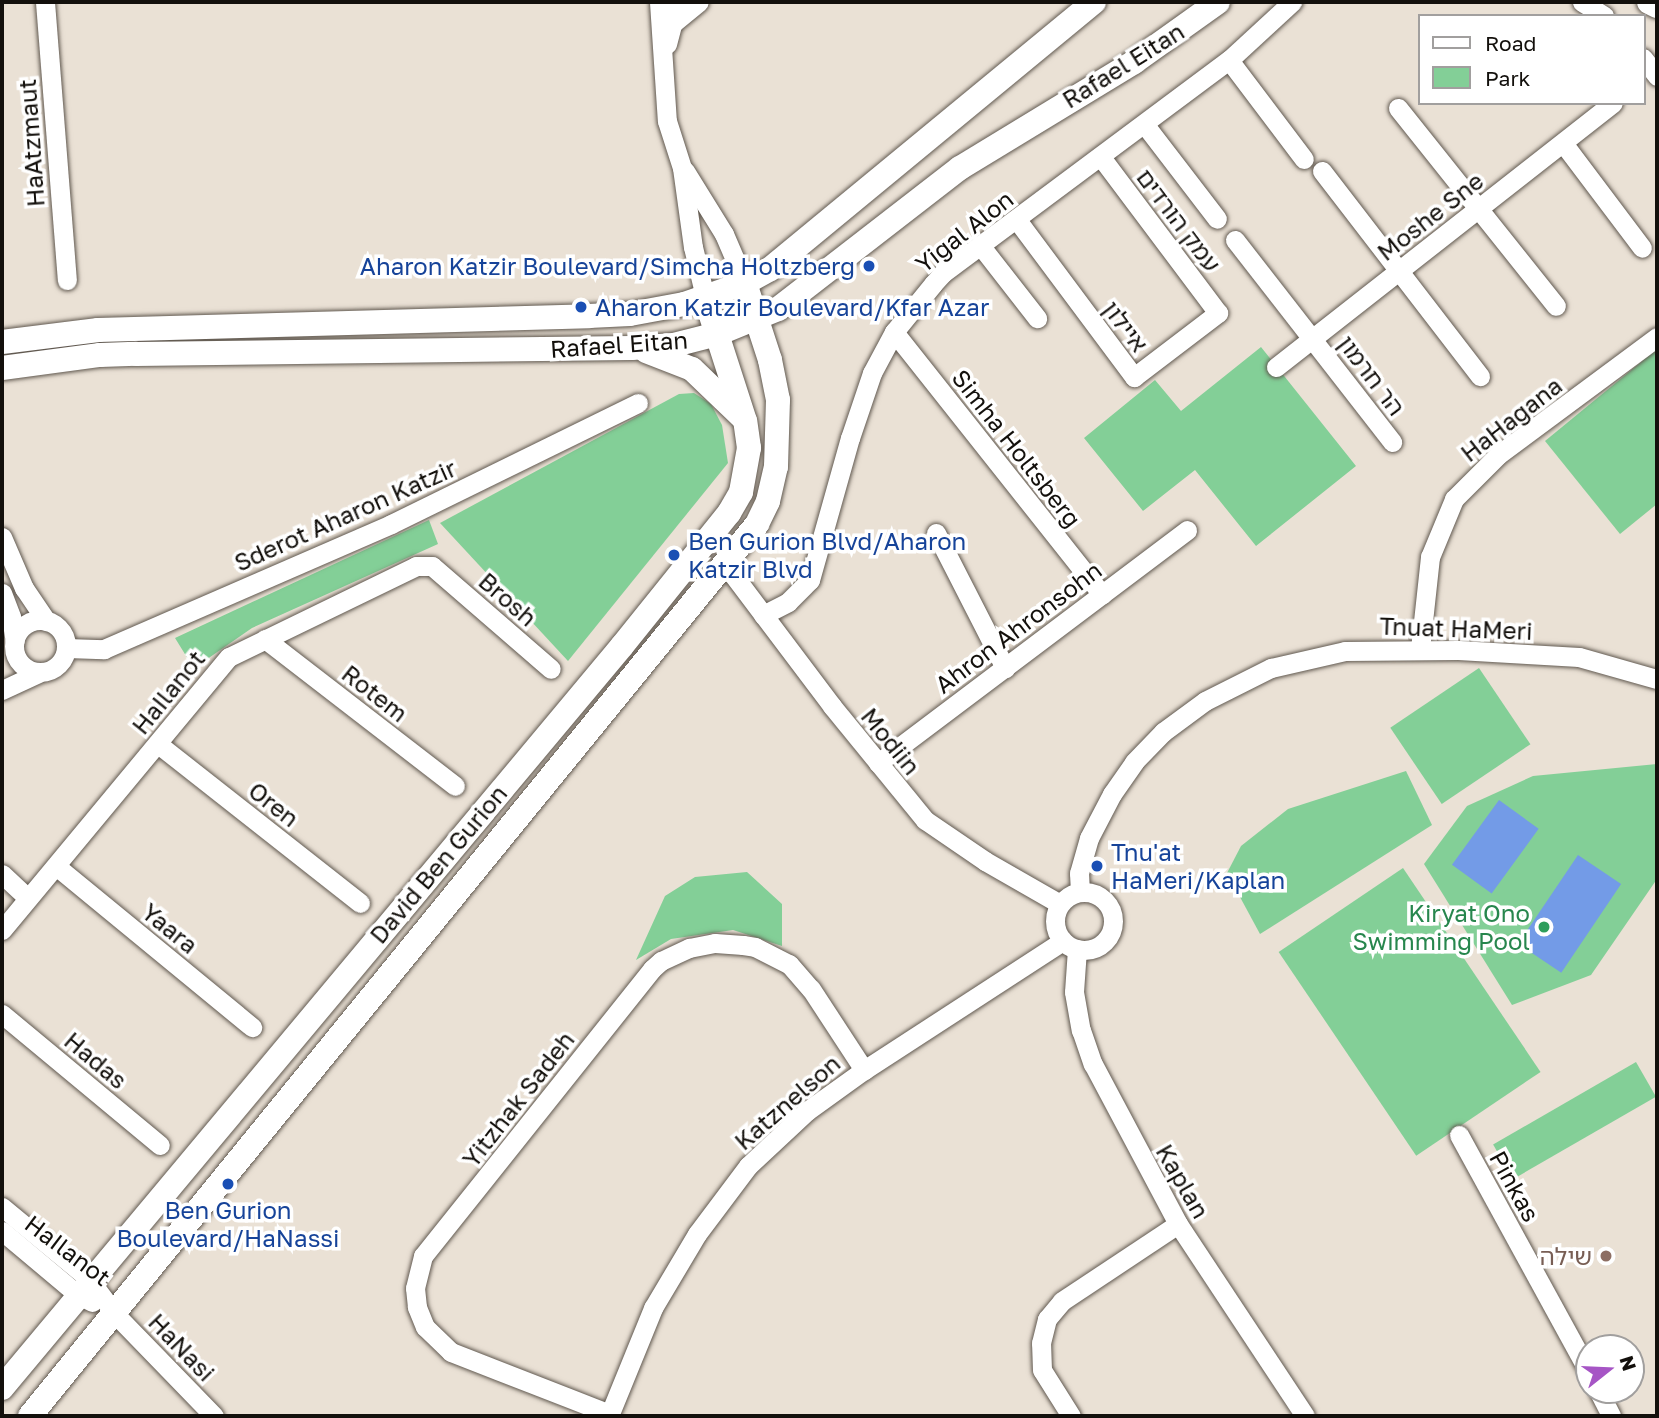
<!DOCTYPE html>
<html>
<head>
<meta charset="utf-8">
<style>
  body { margin:0 }
  #map { position:relative; width:1659px; height:1418px; overflow:hidden; background:#eae1d5; font-family:"Golos Text","Noto Sans Hebrew",sans-serif }
  div>[style] { position:absolute }
  .green>* { inset:0; background:#83cf97; transform-origin:0 0 }
  .water>* { inset:0; background:#739be7; transform-origin:0 0 }
  .roads { filter:drop-shadow(0 0 2px #60584f) drop-shadow(0 0 2px #60584f) }
  .minor>* { height:19px; margin:-9.5px; padding:0 9.5px; transform-origin:9.5px; border-radius:9.5px; background:#fff }
  .minor>.ring { margin:-9.5px; padding:0; box-sizing:content-box; background:none; border:19px solid #fff; border-radius:50% }
  .major>* { height:24px; margin:-12px; padding:0 12px; transform-origin:12px; border-radius:12px; background:#fff }
  .dots>* { width:19px; height:19px; translate:-50% -50%; box-sizing:border-box; border:4px solid #fff; border-radius:50% }
  span { translate:-50% -50%; white-space:nowrap; text-align:center; line-height:1.15; -webkit-text-stroke:7px #fff; paint-order:stroke }
  .street-label { font-size:24px; color:#13100c }
  .transit-label { font-size:24px; color:#164399 }
  .right { translate:-100% -50%; text-align:right }
  .left { translate:0 -50%; text-align:left }
  .leisure-label { font-size:24px; color:#27864d }
  .education-label { font-size:24px; color:#785e54 }
  .frame { position:absolute; inset:0; border:4px solid #13100c; pointer-events:none }
  .legend { position:absolute; left:1418px; top:14px; width:228px; height:91px; box-sizing:border-box; background:#fff; border:2px solid #a19f9e; margin:0; padding:9px 12px; list-style:none; font-size:21px; color:#13100c }
  .legend li { display:flex; align-items:center; gap:14px; height:35px }
  .legend b { width:35px; border:2px solid #a19f9e }
  .north { position:absolute; left:1575px; top:1334px; width:70px; height:70px; box-sizing:border-box; background:#fff; border:2px solid #a19f9e; border-radius:50%; rotate:72deg; font-size:19px; font-weight:700; line-height:28px; text-align:center; color:#13100c }
  .north::after { content:''; display:block; margin:auto; width:24px; height:32px; background:#a655c5; clip-path:polygon(50% 0,100% 100%,50% 72%,0 100%) }
</style>
</head>
<body>
<div id="map">
  <div class="green">
    <div style="clip-path:polygon(1261px 347px,1356px 466px,1256px 546px,1195px 470px,1143px 511px,1084px 438px,1155px 380px,1181px 411px)"></div>
    <div style="clip-path:polygon(1657px 349px,1657px 504px,1620px 534px,1545px 441px)"></div>
    <div style="clip-path:polygon(694px 393px,711px 404px,722px 425px,728px 463px,568px 661px,440px 523px,679px 394px)"></div>
    <div style="clip-path:polygon(429px 520px,438px 544px,252px 628px,200px 664px,188px 659px,175px 638px)"></div>
    <div style="left:1479px;top:668px;width:92px;height:107px;rotate:56deg"></div>
    <div style="clip-path:polygon(1657px 764px,1657px 879px,1591px 975px,1512px 1005px,1424px 864px,1467px 806px,1533px 776px)"></div>
    <div style="clip-path:polygon(1406px 771px,1432px 825px,1260px 934px,1227px 873px,1241px 846px,1288px 809px)"></div>
    <div style="left:1403px;top:868px;width:246px;height:150px;rotate:56deg"></div>
    <div style="clip-path:polygon(747px 872px,782px 904px,782px 946px,733px 930px,671px 939px,636px 960px,665px 896px,695px 877px)"></div>
    <div style="left:1636px;top:1062px;width:40px;height:165px;rotate:60deg"></div>
  </div>
  <div class="water">
    <div style="left:1499px;top:800px;width:49px;height:80px;rotate:36deg"></div>
    <div style="left:1578px;top:855px;width:52px;height:107px;rotate:34deg"></div>
  </div>
  <div class="roads">
    <div class="minor">
      <div style="left:45px;top:2px;width:279px;rotate:85.5deg"></div>
      <div style="left:659px;top:2px;width:119px;rotate:86.2deg"></div>
      <div style="left:667px;top:121px;width:49px;rotate:72.3deg"></div>
      <div style="left:682px;top:168px;width:80px;rotate:82.1deg"></div>
      <div style="left:693px;top:247px;width:51px;rotate:76.5deg"></div>
      <div style="left:1582px;top:2px;width:26px;rotate:32deg"></div>
      <div style="left:673px;top:23px;width:33px;rotate:-39deg"></div>
      <div style="left:667px;top:44px;width:43px;rotate:-75.3deg"></div>
      <div style="left:1643px;top:58px;width:23px;rotate:52deg"></div>
      <div style="left:1229px;top:60px;width:124px;rotate:52.9deg"></div>
      <div style="left:1398px;top:108px;width:253px;rotate:51.4deg"></div>
      <div style="left:1145px;top:125px;width:118px;rotate:52.5deg"></div>
      <div style="left:1563px;top:143px;width:131px;rotate:53deg"></div>
      <div style="left:685px;top:171px;width:74px;rotate:58.2deg"></div>
      <div style="left:724px;top:234px;width:53px;rotate:66.8deg"></div>
      <div style="left:1322px;top:171px;width:259px;rotate:52.4deg"></div>
      <div style="left:1017px;top:220px;width:196px;rotate:53.3deg"></div>
      <div style="left:1134px;top:377px;width:106px;rotate:-37.3deg"></div>
      <div style="left:1218px;top:313px;width:196px;rotate:-126.9deg"></div>
      <div style="left:1235px;top:240px;width:256px;rotate:52.1deg"></div>
      <div style="left:980px;top:245px;width:93px;rotate:52deg"></div>
      <div style="left:894px;top:332px;width:335px;rotate:51.6deg"></div>
      <div style="left:1276px;top:367px;width:428px;rotate:-38.1deg"></div>
      <div style="left:936px;top:533px;width:152px;rotate:62.9deg"></div>
      <div style="left:2px;top:537px;width:56px;rotate:66.7deg"></div>
      <div style="left:24px;top:588px;width:40px;rotate:56deg"></div>
      <div style="left:725px;top:564px;width:178px;rotate:53deg"></div>
      <div style="left:832px;top:706px;width:147px;rotate:50.8deg"></div>
      <div style="left:925px;top:820px;width:73px;rotate:34.3deg"></div>
      <div style="left:985px;top:861px;width:86px;rotate:29.8deg"></div>
      <div style="left:2px;top:593px;width:26px;rotate:69deg"></div>
      <div style="left:11px;top:617px;width:24px;rotate:81deg"></div>
      <div style="left:763px;top:615px;width:28px;rotate:-27deg"></div>
      <div style="left:788px;top:602px;width:31px;rotate:-45deg"></div>
      <div style="left:810px;top:580px;width:148px;rotate:-74.3deg"></div>
      <div style="left:850px;top:438px;width:69px;rotate:-71.3deg"></div>
      <div style="left:872px;top:373px;width:47px;rotate:-61.8deg"></div>
      <div style="left:894px;top:332px;width:62px;rotate:-50.9deg"></div>
      <div style="left:933px;top:284px;width:15px;rotate:-48deg"></div>
      <div style="left:943px;top:273px;width:357px;rotate:-36.7deg"></div>
      <div style="left:1229px;top:60px;width:86px;rotate:-42.6deg"></div>
      <div class="ring" style="left:14px;top:620px;width:33px;height:33px"></div>
      <div style="left:265px;top:639px;width:240px;rotate:37.7deg"></div>
      <div style="left:66px;top:648px;width:38px;rotate:2deg"></div>
      <div style="left:104px;top:649px;width:313px;rotate:-23.5deg"></div>
      <div style="left:391px;top:524px;width:275px;rotate:-26.1deg"></div>
      <div style="left:1420px;top:649px;width:93px;rotate:-83.8deg"></div>
      <div style="left:1430px;top:557px;width:63px;rotate:-67.5deg"></div>
      <div style="left:1454px;top:499px;width:62px;rotate:-45deg"></div>
      <div style="left:1498px;top:455px;width:198px;rotate:-36.6deg"></div>
      <div style="left:2px;top:690px;width:40px;rotate:-25deg"></div>
      <div style="left:158px;top:744px;width:257px;rotate:38.2deg"></div>
      <div style="left:878px;top:763px;width:387px;rotate:-37deg"></div>
      <div style="left:56px;top:866px;width:254px;rotate:39.4deg"></div>
      <div style="left:2px;top:874px;width:35px;rotate:43deg"></div>
      <div style="left:1080px;top:892px;width:19px;rotate:-93deg"></div>
      <div style="left:1079px;top:873px;width:36px;rotate:-74deg"></div>
      <div style="left:1089px;top:838px;width:50px;rotate:-62.4deg"></div>
      <div style="left:1112px;top:794px;width:39px;rotate:-55deg"></div>
      <div style="left:1134px;top:762px;width:42px;rotate:-46deg"></div>
      <div style="left:1163px;top:732px;width:52px;rotate:-36.4deg"></div>
      <div style="left:1205px;top:701px;width:74px;rotate:-26.6deg"></div>
      <div style="left:1271px;top:668px;width:76px;rotate:-12.9deg"></div>
      <div style="left:1345px;top:651px;width:113px;rotate:-0.5deg"></div>
      <div style="left:1458px;top:650px;width:121px;rotate:3.3deg"></div>
      <div style="left:1579px;top:657px;width:81px;rotate:15.8deg"></div>
      <div class="ring" style="left:1055px;top:892px;width:39px;height:39px"></div>
      <div style="left:2px;top:930px;width:355px;rotate:-50.3deg"></div>
      <div style="left:229px;top:657px;width:208px;rotate:-25.9deg"></div>
      <div style="left:416px;top:566px;width:16px"></div>
      <div style="left:432px;top:566px;width:157px;rotate:40.9deg"></div>
      <div style="left:1077px;top:949px;width:43px;rotate:94deg"></div>
      <div style="left:1074px;top:992px;width:39px;rotate:80deg"></div>
      <div style="left:1081px;top:1030px;width:36px;rotate:71deg"></div>
      <div style="left:1093px;top:1064px;width:181px;rotate:62deg"></div>
      <div style="left:1178px;top:1224px;width:230px;rotate:56.5deg"></div>
      <div style="left:2px;top:1014px;width:205px;rotate:39.7deg"></div>
      <div style="left:1459px;top:1135px;width:270px;rotate:61.3deg"></div>
      <div style="left:2px;top:1207px;width:113px;rotate:39.6deg"></div>
      <div style="left:89px;top:1279px;width:44px;rotate:53.4deg"></div>
      <div style="left:115px;top:1314px;width:142px;rotate:45.9deg"></div>
      <div style="left:2px;top:1231px;width:98px;rotate:40deg"></div>
      <div style="left:77px;top:1294px;width:17px;rotate:28deg"></div>
      <div style="left:1598px;top:1390px;width:29px;rotate:63deg"></div>
      <div style="left:610px;top:1414px;width:171px;rotate:-158.7deg"></div>
      <div style="left:451px;top:1352px;width:36px;rotate:-136deg"></div>
      <div style="left:425px;top:1327px;width:22px;rotate:-112deg"></div>
      <div style="left:417px;top:1307px;width:19px;rotate:-96deg"></div>
      <div style="left:415px;top:1288px;width:33px;rotate:-76deg"></div>
      <div style="left:423px;top:1256px;width:367px;rotate:-51.4deg"></div>
      <div style="left:652px;top:969px;width:12px;rotate:-42deg"></div>
      <div style="left:661px;top:961px;width:31px;rotate:-25deg"></div>
      <div style="left:689px;top:948px;width:26px;rotate:-11deg"></div>
      <div style="left:715px;top:943px;width:28px;rotate:4deg"></div>
      <div style="left:743px;top:945px;width:12px;rotate:9deg"></div>
      <div style="left:755px;top:947px;width:38px;rotate:27deg"></div>
      <div style="left:789px;top:964px;width:33px;rotate:49deg"></div>
      <div style="left:811px;top:989px;width:97px;rotate:56.8deg"></div>
      <div style="left:609px;top:1416px;width:117px;rotate:-67.8deg"></div>
      <div style="left:653px;top:1308px;width:86px;rotate:-59.3deg"></div>
      <div style="left:697px;top:1234px;width:85px;rotate:-53.1deg"></div>
      <div style="left:748px;top:1166px;width:81px;rotate:-43deg"></div>
      <div style="left:807px;top:1111px;width:70px;rotate:-35.7deg"></div>
      <div style="left:864px;top:1070px;width:237px;rotate:-33deg"></div>
      <div style="left:1071px;top:1416px;width:54px;rotate:-122.2deg"></div>
      <div style="left:1042px;top:1370px;width:27px;rotate:-92deg"></div>
      <div style="left:1041px;top:1343px;width:25px;rotate:-76deg"></div>
      <div style="left:1047px;top:1319px;width:23px;rotate:-50deg"></div>
      <div style="left:1062px;top:1301px;width:139px;rotate:-33.6deg"></div>
    </div>
    <div class="major">
      <div style="left:1649px;top:2px;width:9px;rotate:27deg"></div>
      <div style="left:2px;top:342px;width:97px;rotate:-7.1deg"></div>
      <div style="left:98px;top:330px;width:491px;rotate:-1.6deg"></div>
      <div style="left:589px;top:316px;width:41px;rotate:-2.8deg"></div>
      <div style="left:630px;top:314px;width:55px;rotate:-10.5deg"></div>
      <div style="left:684px;top:304px;width:65px;rotate:-19deg"></div>
      <div style="left:745px;top:283px;width:29px;rotate:-29deg"></div>
      <div style="left:770px;top:269px;width:420px;rotate:-39.5deg"></div>
      <div style="left:646px;top:351px;width:49px;rotate:21.4deg"></div>
      <div style="left:692px;top:369px;width:68px;rotate:43.8deg"></div>
      <div style="left:2px;top:368px;width:99px;rotate:-7.6deg"></div>
      <div style="left:100px;top:355px;width:36px;rotate:-2deg"></div>
      <div style="left:136px;top:354px;width:496px;rotate:-0.7deg"></div>
      <div style="left:632px;top:348px;width:42px;rotate:-4.1deg"></div>
      <div style="left:674px;top:345px;width:44px;rotate:-14.3deg"></div>
      <div style="left:717px;top:334px;width:66px;rotate:-22.3deg"></div>
      <div style="left:778px;top:309px;width:230px;rotate:-37.8deg"></div>
      <div style="left:960px;top:168px;width:204px;rotate:-31.3deg"></div>
      <div style="left:1134px;top:62px;width:103px;rotate:-35.5deg"></div>
      <div style="left:2px;top:1388px;width:967px;rotate:-50.12deg"></div>
      <div style="left:622px;top:646px;width:171px;rotate:-51.2deg"></div>
      <div style="left:729px;top:513px;width:24px;rotate:-60deg"></div>
      <div style="left:741px;top:492px;width:45px;rotate:-79.7deg"></div>
      <div style="left:749px;top:448px;width:27px;rotate:-98deg"></div>
      <div style="left:745px;top:421px;width:130px;rotate:-107.9deg"></div>
      <div style="left:30px;top:1416px;width:1151px;rotate:-50.82deg"></div>
      <div style="left:757px;top:524px;width:25px;rotate:-64deg"></div>
      <div style="left:768px;top:501px;width:35px;rotate:-77deg"></div>
      <div style="left:776px;top:467px;width:67px;rotate:-88.3deg"></div>
      <div style="left:778px;top:400px;width:41px;rotate:-101.3deg"></div>
      <div style="left:770px;top:360px;width:81px;rotate:-108deg"></div>
    </div>
  </div>
  <div class="dots">
    <div style="left:869px;top:266px;background:#1a4fb4"></div>
    <div style="left:581px;top:307px;background:#1a4fb4"></div>
    <div style="left:674px;top:555px;background:#1a4fb4"></div>
    <div style="left:1097px;top:866px;background:#1a4fb4"></div>
    <div style="left:1544px;top:927px;background:#2e9e5b"></div>
    <div style="left:228px;top:1184px;background:#1a4fb4"></div>
    <div style="left:1606px;top:1256px;background:#8d6e63"></div>
  </div>
  <div class="street-label">
    <span style="left:1123px;top:65px;rotate:-32deg">Rafael Eitan</span>
    <span style="left:31px;top:143px;rotate:-94deg">HaAtzmaut</span>
    <span style="left:1430px;top:216px;rotate:-38deg">Moshe Sne</span>
    <span style="left:1179px;top:220px;rotate:53deg">עמק הורדים</span>
    <span style="left:964px;top:231px;rotate:-38deg">Yigal Alon</span>
    <span style="left:1126px;top:326px;rotate:53deg">איילון</span>
    <span style="left:619px;top:344px;rotate:-4deg">Rafael Eitan</span>
    <span style="left:1372px;top:375px;rotate:53deg">הר חרמון</span>
    <span style="left:1511px;top:419px;rotate:-38deg">HaHagana</span>
    <span style="left:1017px;top:448px;rotate:52deg">Simha Holtsberg</span>
    <span style="left:345px;top:515px;rotate:-24deg">Sderot Aharon Katzir</span>
    <span style="left:508px;top:599px;rotate:41deg">Brosh</span>
    <span style="left:1018px;top:627px;rotate:-37deg">Ahron Ahronsohn</span>
    <span style="left:1456px;top:628px;rotate:2deg">Tnuat HaMeri</span>
    <span style="left:168px;top:692px;rotate:-51deg">HaIlanot</span>
    <span style="left:375px;top:693px;rotate:38deg">Rotem</span>
    <span style="left:891px;top:741px;rotate:51deg">Modiin</span>
    <span style="left:274px;top:804px;rotate:38deg">Oren</span>
    <span style="left:438px;top:864px;rotate:-50deg">David Ben Gurion</span>
    <span style="left:170px;top:928px;rotate:39deg">Yaara</span>
    <span style="left:96px;top:1060px;rotate:40deg">Hadas</span>
    <span style="left:518px;top:1099px;rotate:-52deg">Yitzhak Sadeh</span>
    <span style="left:787px;top:1102px;rotate:-41deg">Katznelson</span>
    <span style="left:1183px;top:1181px;rotate:60deg">Kaplan</span>
    <span style="left:1515px;top:1186px;rotate:61deg">Pinkas</span>
    <span style="left:68px;top:1250px;rotate:37deg">HaIlanot</span>
    <span style="left:182px;top:1347px;rotate:46deg">HaNasi</span>
  </div>
  <div class="transit-label">
    <span class="right" style="left:855px;top:266px">Aharon Katzir Boulevard/Simcha Holtzberg</span>
    <span class="left" style="left:595px;top:307px">Aharon Katzir Boulevard/Kfar Azar</span>
    <span class="left" style="left:688px;top:555px">Ben Gurion Blvd/Aharon<br>Katzir Blvd</span>
    <span class="left" style="left:1111px;top:866px">Tnu'at<br>HaMeri/Kaplan</span>
    <span style="left:228px;top:1224px">Ben Gurion<br>Boulevard/HaNassi</span>
  </div>
  <div class="leisure-label">
    <span class="right" style="left:1530px;top:927px">Kiryat Ono<br>Swimming Pool</span>
  </div>
  <div class="education-label">
    <span class="right" style="left:1592px;top:1256px">שילה</span>
  </div>
  <div class="frame"></div>
  <ul class="legend">
  <li><b style="height:9px;background:#fff"></b>Road</li>
  <li><b style="height:19px;background:#83cf97"></b>Park</li>
  </ul>
  <div class="north">N</div>
</div>
</body>
</html>
